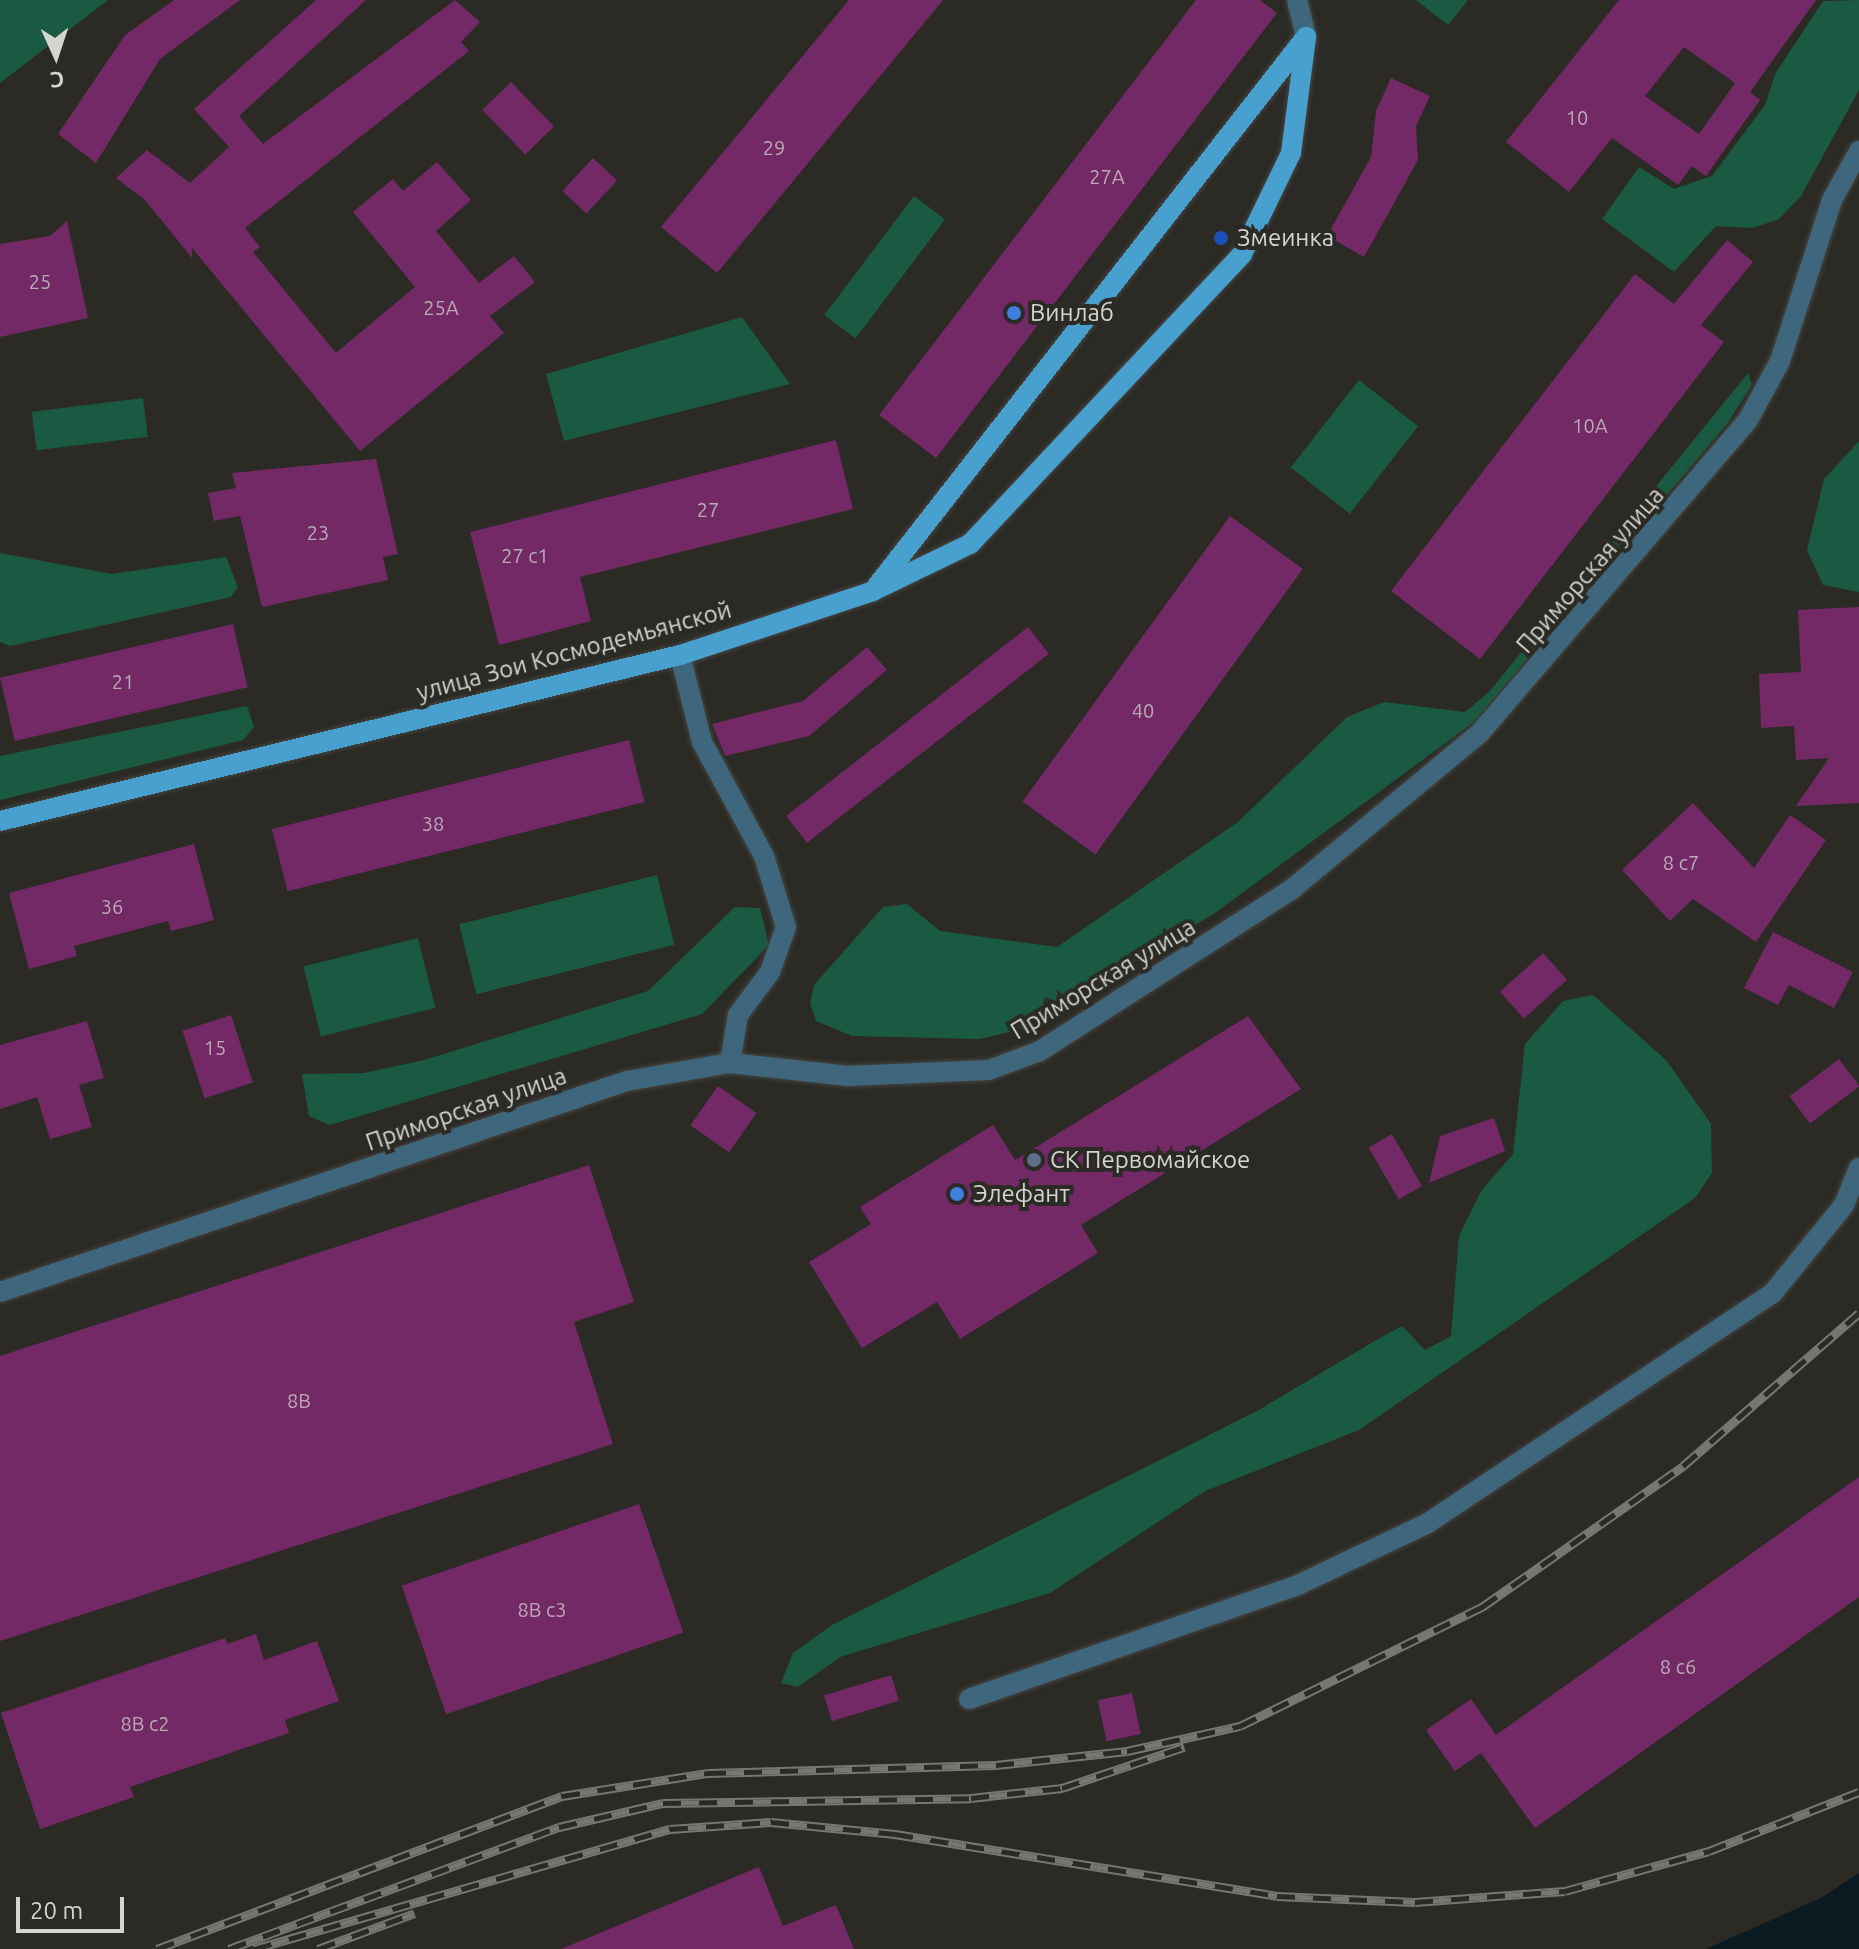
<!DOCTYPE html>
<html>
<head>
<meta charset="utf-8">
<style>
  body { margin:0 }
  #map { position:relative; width:1859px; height:1949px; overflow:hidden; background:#2b2a25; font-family:Ubuntu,sans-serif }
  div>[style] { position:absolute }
  .green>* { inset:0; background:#1a5a42; transform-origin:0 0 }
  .water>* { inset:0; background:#0b1921 }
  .building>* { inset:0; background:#722966; transform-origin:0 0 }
  .roads { filter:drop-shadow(0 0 2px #464541) drop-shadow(0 0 2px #464541) }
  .minor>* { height:20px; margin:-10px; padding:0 10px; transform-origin:10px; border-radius:10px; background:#3e667c }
  .major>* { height:20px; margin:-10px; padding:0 10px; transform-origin:10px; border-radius:10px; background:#47a0ce }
  .rail>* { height:9px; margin-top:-4.5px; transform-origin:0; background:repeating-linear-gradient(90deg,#2b2a25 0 18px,#777772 0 36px); box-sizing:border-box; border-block:2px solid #777772 }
  .dots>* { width:22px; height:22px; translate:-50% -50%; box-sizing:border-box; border:4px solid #2b2a25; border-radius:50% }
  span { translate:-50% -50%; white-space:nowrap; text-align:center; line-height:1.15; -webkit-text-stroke:8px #2b2a25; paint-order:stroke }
  .number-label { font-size:20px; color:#bca9b6 }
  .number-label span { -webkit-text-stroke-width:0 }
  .poi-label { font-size:24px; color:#d4d4d1 }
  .left { translate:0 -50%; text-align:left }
  .street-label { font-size:24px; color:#d4d4d1 }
  .north { position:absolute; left:16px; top:16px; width:80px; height:80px; -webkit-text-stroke:6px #2b2a25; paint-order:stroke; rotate:177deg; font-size:22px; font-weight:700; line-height:32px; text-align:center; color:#d4d4d1 }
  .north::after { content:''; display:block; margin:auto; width:28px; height:36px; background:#d4d4d1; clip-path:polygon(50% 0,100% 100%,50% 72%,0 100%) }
  .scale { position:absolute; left:16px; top:1897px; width:108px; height:36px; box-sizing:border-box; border:4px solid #d4d4d1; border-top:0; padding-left:10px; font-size:24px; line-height:28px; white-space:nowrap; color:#d4d4d1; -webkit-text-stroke:6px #2b2a25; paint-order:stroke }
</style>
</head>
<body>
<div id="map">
  <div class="green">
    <div style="clip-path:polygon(0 0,108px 0,0 83px)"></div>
    <div style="clip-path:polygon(1416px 0,1468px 0,1448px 25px)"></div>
    <div style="clip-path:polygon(1859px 0,1859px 90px,1801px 196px,1779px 219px,1753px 228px,1716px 226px,1674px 272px,1602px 219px,1639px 167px,1674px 189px,1712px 176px,1765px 105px,1775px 74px,1823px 1px)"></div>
    <div style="left:914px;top:196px;width:39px;height:149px;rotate:37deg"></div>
    <div style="clip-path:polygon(742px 317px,790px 384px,564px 441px,546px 374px)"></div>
    <div style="clip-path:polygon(1748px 373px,1752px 385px,1727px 424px,1474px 722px,1215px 913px,1021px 1029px,980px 1039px,852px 1036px,816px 1021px,810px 1003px,814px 985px,883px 907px,907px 904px,940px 931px,1057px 947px,1238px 822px,1347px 717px,1384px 702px,1465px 712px,1489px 692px)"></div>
    <div style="left:1359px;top:380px;width:75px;height:111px;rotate:38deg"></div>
    <div style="left:143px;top:398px;width:39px;height:112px;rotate:83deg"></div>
    <div style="clip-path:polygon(1859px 441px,1859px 592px,1823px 585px,1807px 550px,1824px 479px)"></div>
    <div style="clip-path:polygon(0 553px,112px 574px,226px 557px,238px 587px,231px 597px,10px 646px,0 642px)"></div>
    <div style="clip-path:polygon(247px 706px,254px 727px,243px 740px,0 800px,0 756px)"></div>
    <div style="left:657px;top:875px;width:72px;height:204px;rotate:76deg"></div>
    <div style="clip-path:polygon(735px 907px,760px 908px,769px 945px,702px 1014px,330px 1125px,309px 1116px,302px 1074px,364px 1073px,424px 1060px,648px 991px)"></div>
    <div style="left:418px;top:938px;width:72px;height:118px;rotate:76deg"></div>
    <div style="clip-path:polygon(1593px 995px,1667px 1061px,1711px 1124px,1712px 1173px,1695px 1198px,1359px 1430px,1205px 1491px,1050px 1593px,840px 1657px,798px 1687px,781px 1683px,793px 1653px,832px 1625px,1257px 1411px,1378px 1339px,1402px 1326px,1425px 1350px,1451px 1336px,1459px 1236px,1481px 1191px,1513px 1154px,1525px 1044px,1563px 1001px)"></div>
  </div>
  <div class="water">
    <div style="clip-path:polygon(1859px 1873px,1859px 1949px,1706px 1949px,1821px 1898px)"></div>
  </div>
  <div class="building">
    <div style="clip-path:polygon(174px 0,240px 0,160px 59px,96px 163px,58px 134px,125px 35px)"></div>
    <div style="clip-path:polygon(316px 0,366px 0,239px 116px,263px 144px,455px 0,480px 22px,461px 42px,469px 51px,245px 228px,260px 247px,253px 252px,336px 353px,415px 287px,353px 212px,393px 179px,403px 191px,437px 162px,471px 200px,436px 231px,479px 283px,514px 256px,535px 282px,490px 316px,504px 333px,360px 451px,192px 248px,192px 258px,145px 200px,116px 178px,147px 150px,190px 183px,229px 147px,194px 109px)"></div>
    <div style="clip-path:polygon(849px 0,943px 0,717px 273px,661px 227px)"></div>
    <div style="clip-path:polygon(1196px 0,1260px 0,1277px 13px,936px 458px,879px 415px)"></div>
    <div style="clip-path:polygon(evenodd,1619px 0,1816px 0,1750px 92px,1760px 100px,1706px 176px,1692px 166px,1678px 185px,1612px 138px,1569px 192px,1506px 142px,1619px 0,1684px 47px,1735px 83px,1699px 134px,1645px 96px,1684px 47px)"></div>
    <div style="clip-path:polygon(1391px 78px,1430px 96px,1416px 126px,1418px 160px,1364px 257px,1327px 236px,1371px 157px,1376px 111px)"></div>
    <div style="left:511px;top:82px;width:62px;height:40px;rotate:46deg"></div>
    <div style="left:593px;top:158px;width:33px;height:45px;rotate:43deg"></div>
    <div style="clip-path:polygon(67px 221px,88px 318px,0 337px,0 244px,50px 236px)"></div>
    <div style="clip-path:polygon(1727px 240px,1753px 262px,1701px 325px,1724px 342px,1480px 659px,1391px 591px,1635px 274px,1674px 304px)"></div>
    <div style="clip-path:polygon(836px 440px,853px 509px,580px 577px,591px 621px,499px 645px,470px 532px)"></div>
    <div style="clip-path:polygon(376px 459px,398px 554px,383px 557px,388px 580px,262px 607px,240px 516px,214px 521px,208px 493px,236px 488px,232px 473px)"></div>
    <div style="left:1230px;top:516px;width:90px;height:353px;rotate:36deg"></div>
    <div style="clip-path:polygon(1859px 607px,1859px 803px,1796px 806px,1829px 758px,1796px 760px,1794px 726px,1761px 728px,1759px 674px,1801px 672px,1798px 610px)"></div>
    <div style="left:233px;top:624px;width:65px;height:239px;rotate:77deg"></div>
    <div style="left:1028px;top:627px;width:34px;height:307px;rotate:52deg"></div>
    <div style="clip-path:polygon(867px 647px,887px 670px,809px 736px,725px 756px,712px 724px,803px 701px)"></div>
    <div style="left:629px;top:740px;width:64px;height:368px;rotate:76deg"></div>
    <div style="clip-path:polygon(1693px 803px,1754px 868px,1790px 815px,1826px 840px,1756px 942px,1693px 899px,1670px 921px,1622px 870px)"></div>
    <div style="clip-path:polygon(194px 844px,214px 920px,171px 931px,168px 921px,74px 946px,77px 956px,29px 969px,9px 893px)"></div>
    <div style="clip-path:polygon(1773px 932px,1853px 972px,1834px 1008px,1789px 985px,1778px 1005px,1744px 988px)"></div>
    <div style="left:1543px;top:953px;width:36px;height:58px;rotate:48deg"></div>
    <div style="left:231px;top:1015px;width:71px;height:51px;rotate:72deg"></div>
    <div style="clip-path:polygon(1248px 1016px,1301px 1089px,1081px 1225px,1098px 1253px,960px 1339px,937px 1302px,862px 1348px,809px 1262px,871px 1224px,860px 1207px,993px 1125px,1015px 1160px)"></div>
    <div style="clip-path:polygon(87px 1021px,104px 1078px,79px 1085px,92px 1127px,50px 1139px,37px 1097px,0 1109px,0 1045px)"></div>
    <div style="left:1839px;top:1059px;width:34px;height:62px;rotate:53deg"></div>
    <div style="left:718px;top:1086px;width:47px;height:48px;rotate:35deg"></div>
    <div style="clip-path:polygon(1494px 1118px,1505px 1151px,1429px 1183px,1440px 1136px)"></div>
    <div style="left:1392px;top:1134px;width:60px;height:27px;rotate:60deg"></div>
    <div style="clip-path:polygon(589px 1165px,634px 1302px,574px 1322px,613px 1444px,0 1641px,0 1356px)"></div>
    <div style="clip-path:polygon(1859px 1477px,1859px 1597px,1535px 1828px,1481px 1753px,1455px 1771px,1426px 1730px,1471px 1699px,1496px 1735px)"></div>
    <div style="left:639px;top:1504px;width:136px;height:251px;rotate:71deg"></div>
    <div style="clip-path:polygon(256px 1634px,264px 1660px,317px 1641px,339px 1701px,285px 1720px,289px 1733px,130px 1787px,134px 1797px,40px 1829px,1px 1713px,225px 1638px,227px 1644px)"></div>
    <div style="left:891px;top:1675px;width:27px;height:70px;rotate:73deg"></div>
    <div style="left:1132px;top:1693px;width:42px;height:35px;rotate:78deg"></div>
    <div style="clip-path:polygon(759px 1867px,783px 1926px,836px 1905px,854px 1949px,561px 1949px)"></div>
  </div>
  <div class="roads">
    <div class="minor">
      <div style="left:1297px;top:0;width:38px;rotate:76deg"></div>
      <div style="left:680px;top:655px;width:90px;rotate:75.8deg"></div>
      <div style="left:702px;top:742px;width:130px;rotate:61.5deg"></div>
      <div style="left:764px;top:856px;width:74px;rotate:72.8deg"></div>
      <div style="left:786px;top:927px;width:48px;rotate:109.6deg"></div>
      <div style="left:770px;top:972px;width:54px;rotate:126.7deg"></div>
      <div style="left:738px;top:1015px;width:49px;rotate:99.5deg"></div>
      <div style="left:0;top:1292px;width:662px;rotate:-18.6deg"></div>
      <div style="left:627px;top:1081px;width:105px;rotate:-9.9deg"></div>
      <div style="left:730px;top:1063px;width:119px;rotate:6.3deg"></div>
      <div style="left:848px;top:1076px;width:141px;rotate:-2.4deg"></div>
      <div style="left:989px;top:1070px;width:54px;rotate:-20.4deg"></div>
      <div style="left:1040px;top:1051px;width:300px;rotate:-32.7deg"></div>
      <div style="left:1292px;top:889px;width:243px;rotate:-39.7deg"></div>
      <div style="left:1479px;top:734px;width:413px;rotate:-49.4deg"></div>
      <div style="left:1748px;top:420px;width:67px;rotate:-61.5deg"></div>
      <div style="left:1780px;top:361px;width:169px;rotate:-72.1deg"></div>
      <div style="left:1832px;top:200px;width:56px;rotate:-61.1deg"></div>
      <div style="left:969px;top:1699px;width:348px;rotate:-19.1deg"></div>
      <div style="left:1298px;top:1585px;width:144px;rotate:-25.5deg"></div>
      <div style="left:1428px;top:1523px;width:413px;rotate:-33.7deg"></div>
      <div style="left:1772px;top:1294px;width:114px;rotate:-51deg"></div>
      <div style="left:1844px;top:1205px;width:40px;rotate:-68deg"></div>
    </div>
    <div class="major">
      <div style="left:877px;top:586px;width:697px;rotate:-52deg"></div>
      <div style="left:0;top:821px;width:700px;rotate:-13.72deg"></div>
      <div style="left:680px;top:655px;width:203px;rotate:-18.3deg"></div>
      <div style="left:873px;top:591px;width:108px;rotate:-25.9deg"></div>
      <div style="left:970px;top:544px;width:398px;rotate:-46.8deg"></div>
      <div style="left:1242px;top:254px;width:112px;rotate:-64.1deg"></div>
      <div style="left:1291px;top:153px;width:117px;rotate:-82.6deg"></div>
    </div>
  </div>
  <div class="rail">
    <div style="left:157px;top:1949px;width:433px;rotate:-20.7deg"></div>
    <div style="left:562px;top:1796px;width:148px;rotate:-9deg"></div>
    <div style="left:708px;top:1773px;width:288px;rotate:-1.6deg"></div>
    <div style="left:996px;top:1765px;width:132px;rotate:-6.1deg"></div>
    <div style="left:1127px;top:1751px;width:116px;rotate:-12.5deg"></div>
    <div style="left:1240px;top:1726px;width:270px;rotate:-26.2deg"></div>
    <div style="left:1482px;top:1607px;width:246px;rotate:-35deg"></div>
    <div style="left:1683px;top:1466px;width:233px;rotate:-41deg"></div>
    <div style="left:229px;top:1949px;width:352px;rotate:-20.3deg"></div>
    <div style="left:559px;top:1827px;width:107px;rotate:-13deg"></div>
    <div style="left:663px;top:1803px;width:308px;rotate:-0.9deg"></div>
    <div style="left:971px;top:1798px;width:92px;rotate:-6.3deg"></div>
    <div style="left:1062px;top:1788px;width:129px;rotate:-18.6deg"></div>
    <div style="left:254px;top:1949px;width:433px;rotate:-16.1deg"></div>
    <div style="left:670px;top:1829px;width:101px;rotate:-4deg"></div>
    <div style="left:771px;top:1822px;width:125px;rotate:5.5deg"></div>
    <div style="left:895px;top:1834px;width:387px;rotate:9.2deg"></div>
    <div style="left:1277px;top:1896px;width:138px;rotate:2.5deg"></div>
    <div style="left:1415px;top:1902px;width:150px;rotate:-4.2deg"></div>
    <div style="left:1565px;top:1891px;width:149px;rotate:-15.5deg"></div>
    <div style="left:1709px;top:1851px;width:161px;rotate:-21.5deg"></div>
    <div style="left:318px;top:1949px;width:103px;rotate:-20.4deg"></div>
  </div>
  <div class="dots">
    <div style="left:1221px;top:238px;background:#1a4fb4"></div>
    <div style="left:1014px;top:313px;background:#3f7fe0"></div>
    <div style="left:1034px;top:1160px;background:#5c6f8a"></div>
    <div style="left:957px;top:1194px;background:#3f7fe0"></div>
  </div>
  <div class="number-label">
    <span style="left:1577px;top:117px">10</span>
    <span style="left:774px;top:147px">29</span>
    <span style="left:1107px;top:176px">27А</span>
    <span style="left:40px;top:281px">25</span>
    <span style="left:441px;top:307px">25А</span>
    <span style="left:1590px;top:425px">10А</span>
    <span style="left:708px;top:509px">27</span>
    <span style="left:318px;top:532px">23</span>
    <span style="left:525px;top:555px">27 с1</span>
    <span style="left:123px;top:681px">21</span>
    <span style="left:1143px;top:710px">40</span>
    <span style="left:433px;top:823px">38</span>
    <span style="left:1681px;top:862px">8 с7</span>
    <span style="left:112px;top:906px">36</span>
    <span style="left:215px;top:1047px">15</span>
    <span style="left:299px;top:1400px">8В</span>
    <span style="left:542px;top:1609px">8В с3</span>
    <span style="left:1678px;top:1666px">8 с6</span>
    <span style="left:145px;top:1723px">8В с2</span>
  </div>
  <div class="poi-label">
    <span class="left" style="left:1237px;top:238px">Змеинка</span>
    <span class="left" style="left:1030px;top:313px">Винлаб</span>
    <span class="left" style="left:1050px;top:1160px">СК Первомайское</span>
    <span class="left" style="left:973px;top:1194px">Элефант</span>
  </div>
  <div class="street-label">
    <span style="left:1590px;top:570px;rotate:-49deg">Приморская улица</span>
    <span style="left:574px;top:651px;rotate:-15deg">улица Зои Космодемьянской</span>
    <span style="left:1103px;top:979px;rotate:-31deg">Приморская улица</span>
    <span style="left:466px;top:1109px;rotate:-19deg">Приморская улица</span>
  </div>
  <div class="north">С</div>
  <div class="scale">20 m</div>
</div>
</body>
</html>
